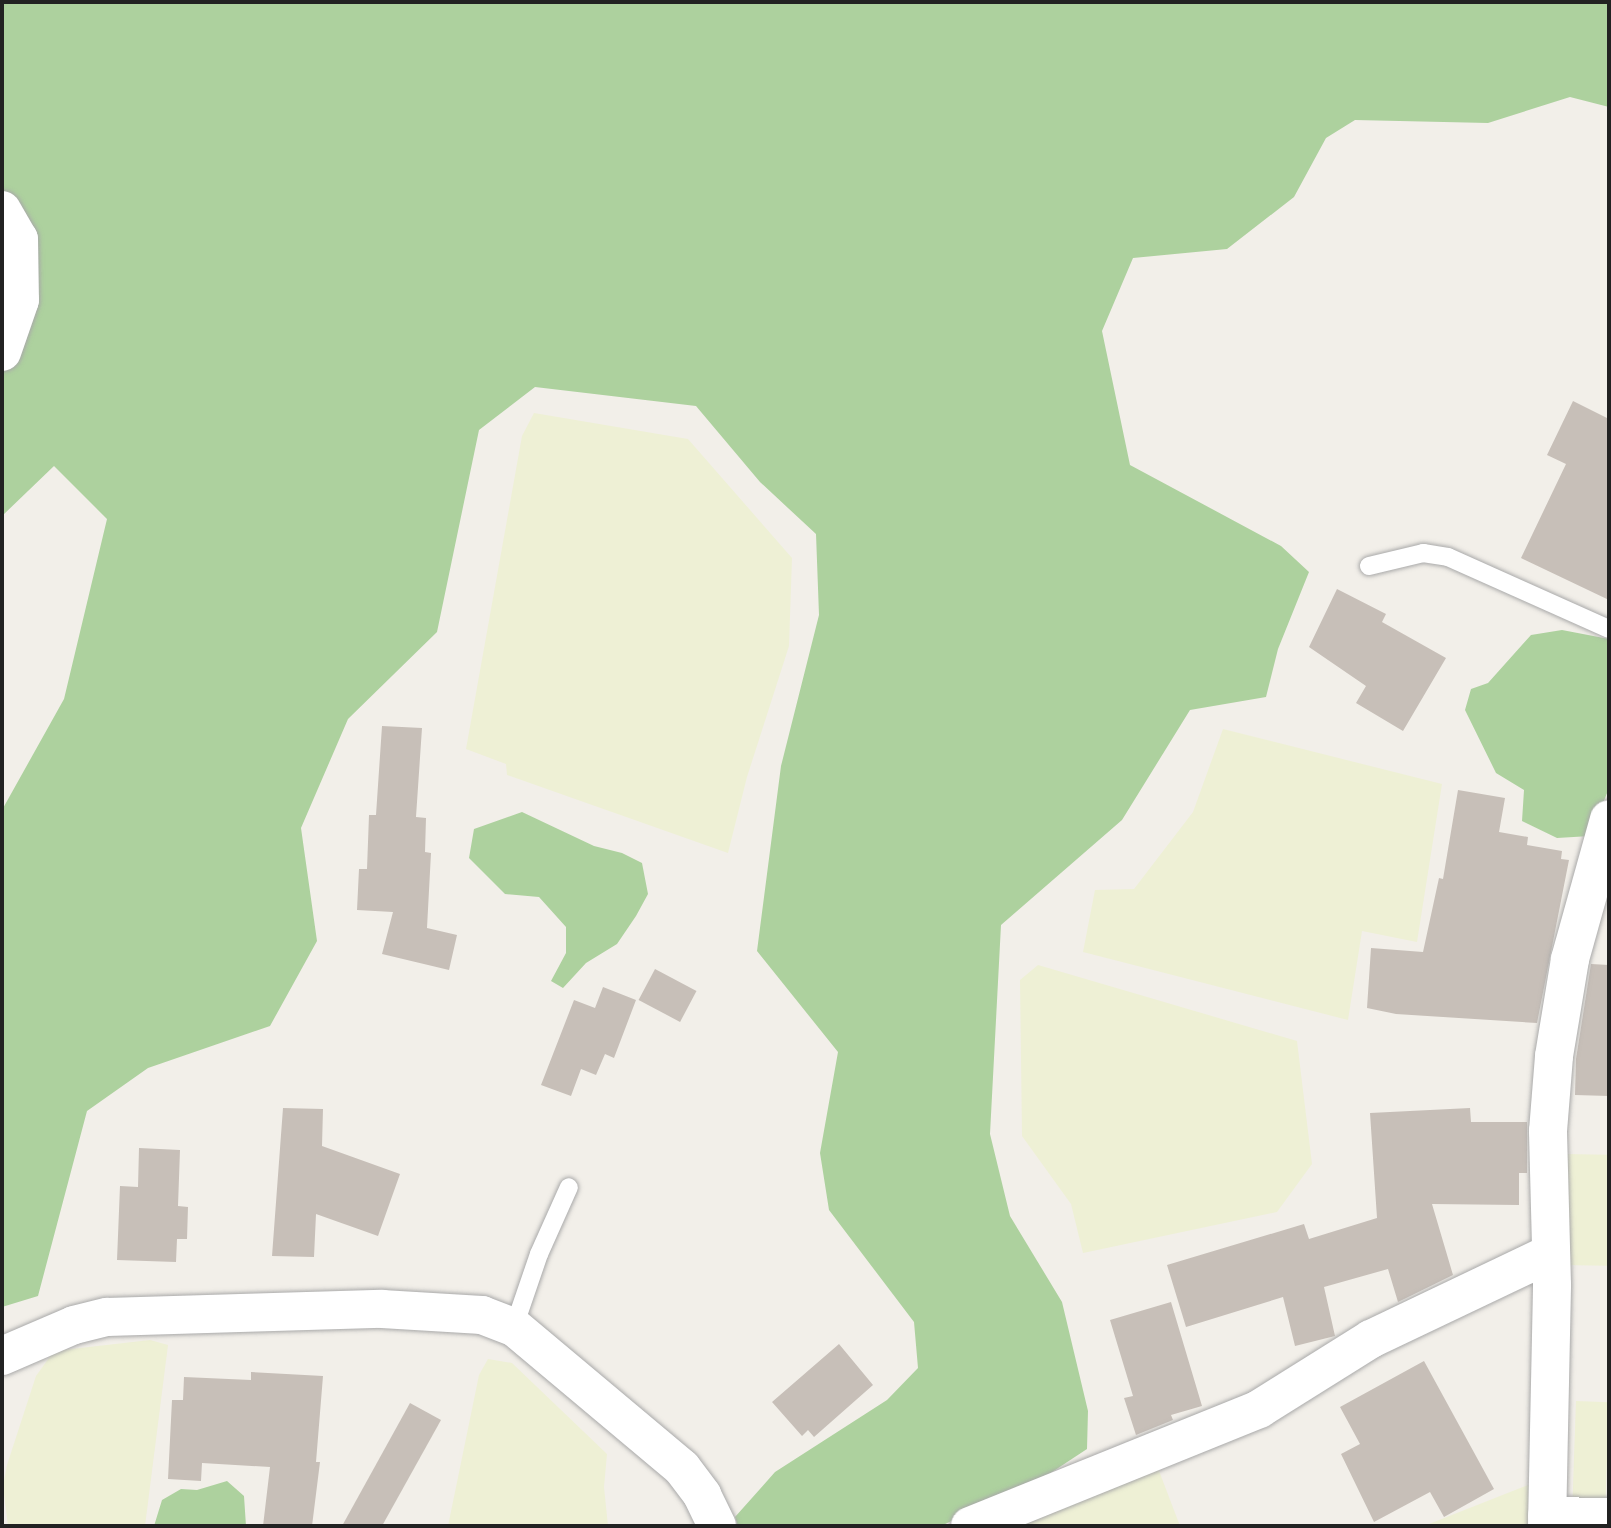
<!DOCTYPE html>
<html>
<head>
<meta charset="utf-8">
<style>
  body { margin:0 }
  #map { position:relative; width:1611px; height:1528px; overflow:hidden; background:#f2efe9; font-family:"Varela Round",sans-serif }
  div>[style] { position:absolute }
  .farmland>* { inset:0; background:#eef0d5; transform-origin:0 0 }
  .forest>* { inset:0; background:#add19e }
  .building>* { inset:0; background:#c7bfb8; transform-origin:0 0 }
  .roads { filter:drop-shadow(0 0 2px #a9a9a9) drop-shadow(0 0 2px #a9a9a9) }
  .service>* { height:18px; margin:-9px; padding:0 9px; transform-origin:9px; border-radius:9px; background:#fff }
  .minor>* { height:38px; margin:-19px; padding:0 19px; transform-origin:19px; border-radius:19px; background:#fff }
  span { translate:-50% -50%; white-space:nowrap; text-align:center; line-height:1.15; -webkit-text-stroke:7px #fff; paint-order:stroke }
  .frame { position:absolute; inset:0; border:4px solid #222; pointer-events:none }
</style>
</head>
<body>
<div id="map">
  <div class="farmland">
    <div style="clip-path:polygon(534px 413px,688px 439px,792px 558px,789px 646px,747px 777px,728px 853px,507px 775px,506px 764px,466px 749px,522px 436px)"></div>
    <div style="clip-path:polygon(1223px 729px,1442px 784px,1417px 942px,1362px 931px,1348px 1020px,1083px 952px,1095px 890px,1134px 889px,1193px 812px)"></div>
    <div style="clip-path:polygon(1038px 965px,1297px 1041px,1312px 1164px,1277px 1212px,1083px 1253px,1071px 1204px,1022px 1136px,1020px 980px)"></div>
    <div style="left:1563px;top:1154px;width:46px;height:111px;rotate:1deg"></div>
    <div style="clip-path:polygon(150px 1340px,168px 1345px,145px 1526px,8px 1526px,3px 1486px,7px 1465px,36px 1376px,54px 1351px)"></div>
    <div style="clip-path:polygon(488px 1359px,512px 1363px,607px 1454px,604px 1487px,608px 1526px,448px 1526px,479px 1375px)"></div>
    <div style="left:1576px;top:1401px;width:33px;height:104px;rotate:2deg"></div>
    <div style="clip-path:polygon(1156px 1463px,1180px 1526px,999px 1526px)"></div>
    <div style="clip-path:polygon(1528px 1485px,1534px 1490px,1534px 1526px,1424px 1526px)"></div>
  </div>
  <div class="forest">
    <div style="clip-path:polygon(2px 2px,1609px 2px,1609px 107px,1570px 97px,1488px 123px,1355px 120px,1326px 138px,1294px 197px,1227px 249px,1133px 258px,1102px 331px,1130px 465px,1281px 546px,1309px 572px,1278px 649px,1266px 697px,1190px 710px,1122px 820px,1001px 925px,990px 1134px,1010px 1216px,1062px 1302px,1088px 1411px,1087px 1449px,1046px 1476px,941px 1526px,738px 1526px,735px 1517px,775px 1472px,887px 1400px,918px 1368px,914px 1322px,829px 1210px,820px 1153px,838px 1052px,757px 951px,781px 766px,819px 615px,816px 534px,760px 482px,696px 406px,535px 387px,479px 430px,437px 632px,348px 719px,301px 828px,317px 941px,270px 1026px,148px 1068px,87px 1111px,38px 1296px,2px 1307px,2px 810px,64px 699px,107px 519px,54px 466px,2px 516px)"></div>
    <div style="clip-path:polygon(1562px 630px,1609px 639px,1609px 788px,1590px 836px,1557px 838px,1522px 821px,1524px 790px,1496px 773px,1465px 710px,1471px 689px,1488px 683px,1531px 635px)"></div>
    <div style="clip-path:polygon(522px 812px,594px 846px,622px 853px,642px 863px,648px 894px,636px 916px,617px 944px,586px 963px,563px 988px,551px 981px,566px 953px,566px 927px,539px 897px,505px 894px,469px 858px,474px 829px)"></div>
    <div style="clip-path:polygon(227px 1481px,244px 1496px,246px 1526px,154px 1526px,162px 1500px,181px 1489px,197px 1490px)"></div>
  </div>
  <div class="building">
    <div style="clip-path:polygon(1573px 401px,1609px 419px,1609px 600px,1521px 558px,1566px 464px,1547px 455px)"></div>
    <div style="clip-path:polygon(1337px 589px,1386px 614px,1382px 622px,1446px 658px,1403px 731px,1356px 703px,1366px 686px,1309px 647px)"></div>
    <div style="clip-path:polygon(382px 726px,422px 728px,416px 817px,426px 818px,425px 852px,431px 853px,427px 928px,457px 935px,449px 970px,382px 954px,393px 912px,357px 910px,359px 869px,367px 869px,369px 815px,376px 815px)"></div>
    <div style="clip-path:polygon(1458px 790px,1505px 798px,1499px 832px,1528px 837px,1527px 845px,1562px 851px,1561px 859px,1569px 860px,1537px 1023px,1396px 1014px,1367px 1008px,1371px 948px,1423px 952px,1439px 878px,1443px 879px)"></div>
    <div style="clip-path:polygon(1591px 964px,1609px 965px,1609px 1096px,1575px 1095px,1576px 1059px)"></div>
    <div style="left:655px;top:969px;width:47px;height:35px;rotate:28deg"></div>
    <div style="clip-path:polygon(603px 987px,636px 1000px,614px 1058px,605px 1054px,596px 1075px,581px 1069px,571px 1096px,541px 1085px,574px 1000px,595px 1008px)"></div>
    <div style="clip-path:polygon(283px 1108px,323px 1109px,322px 1146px,400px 1174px,378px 1236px,316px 1214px,314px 1257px,272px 1256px)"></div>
    <div style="clip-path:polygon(1470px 1108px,1471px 1122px,1527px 1122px,1527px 1173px,1519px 1173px,1519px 1205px,1432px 1204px,1453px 1275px,1398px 1302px,1388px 1269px,1324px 1287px,1335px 1336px,1295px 1346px,1283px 1297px,1186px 1327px,1167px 1265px,1304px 1224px,1309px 1239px,1377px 1218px,1370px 1113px)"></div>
    <div style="clip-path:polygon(139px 1148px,180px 1150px,178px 1206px,188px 1207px,187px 1239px,177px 1239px,176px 1262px,117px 1260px,120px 1186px,138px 1187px)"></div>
    <div style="clip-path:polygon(1171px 1302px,1202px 1406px,1171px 1415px,1173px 1420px,1136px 1435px,1124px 1398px,1133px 1396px,1110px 1320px)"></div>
    <div style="clip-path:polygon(839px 1344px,873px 1385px,814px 1437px,808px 1430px,802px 1436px,772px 1402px)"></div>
    <div style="clip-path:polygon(1424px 1361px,1494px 1489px,1444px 1517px,1430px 1492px,1374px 1522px,1341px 1454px,1360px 1444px,1340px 1407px)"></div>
    <div style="clip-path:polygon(251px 1372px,323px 1376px,316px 1462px,320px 1462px,312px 1526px,263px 1526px,270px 1467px,202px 1463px,201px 1481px,168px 1479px,172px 1400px,183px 1400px,184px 1377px,251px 1380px)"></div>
    <div style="clip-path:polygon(410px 1403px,441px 1420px,382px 1526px,342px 1526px)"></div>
  </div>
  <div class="roads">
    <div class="service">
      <div style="left:1369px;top:566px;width:56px;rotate:-13.5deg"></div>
      <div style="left:1423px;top:553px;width:25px;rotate:9deg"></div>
      <div style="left:1448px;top:557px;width:176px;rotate:24.1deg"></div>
      <div style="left:514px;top:1327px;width:77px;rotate:-71.1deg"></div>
      <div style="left:539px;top:1254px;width:73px;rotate:-65.9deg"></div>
    </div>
    <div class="minor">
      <div style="left:2px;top:210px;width:34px;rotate:60deg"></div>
      <div style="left:19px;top:239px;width:61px;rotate:89.1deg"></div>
      <div style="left:20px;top:300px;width:55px;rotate:109.1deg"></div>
      <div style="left:2px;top:1356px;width:78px;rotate:-23.3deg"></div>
      <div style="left:74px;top:1325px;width:34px;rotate:-14deg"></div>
      <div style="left:107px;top:1317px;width:275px;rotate:-1.7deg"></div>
      <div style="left:382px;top:1309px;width:100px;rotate:3.4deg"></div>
      <div style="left:482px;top:1315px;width:34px;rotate:21deg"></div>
      <div style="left:514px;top:1327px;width:219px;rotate:40deg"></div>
      <div style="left:682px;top:1468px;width:34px;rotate:53deg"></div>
      <div style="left:702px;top:1495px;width:34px;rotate:64deg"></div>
      <div style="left:1547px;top:1516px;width:62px;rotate:0.9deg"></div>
      <div style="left:970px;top:1526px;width:312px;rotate:-22deg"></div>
      <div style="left:1259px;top:1409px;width:132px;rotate:-32deg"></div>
      <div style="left:1371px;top:1339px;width:197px;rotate:-25.5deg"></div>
      <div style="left:1547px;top:1526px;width:241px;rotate:-88.8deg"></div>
      <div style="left:1552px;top:1285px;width:154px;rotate:-91.5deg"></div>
      <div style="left:1548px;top:1131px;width:75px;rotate:-85.4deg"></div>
      <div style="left:1554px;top:1056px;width:98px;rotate:-80.6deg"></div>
      <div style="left:1570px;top:959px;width:145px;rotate:-74.4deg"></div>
    </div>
  </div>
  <div class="frame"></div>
</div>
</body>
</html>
